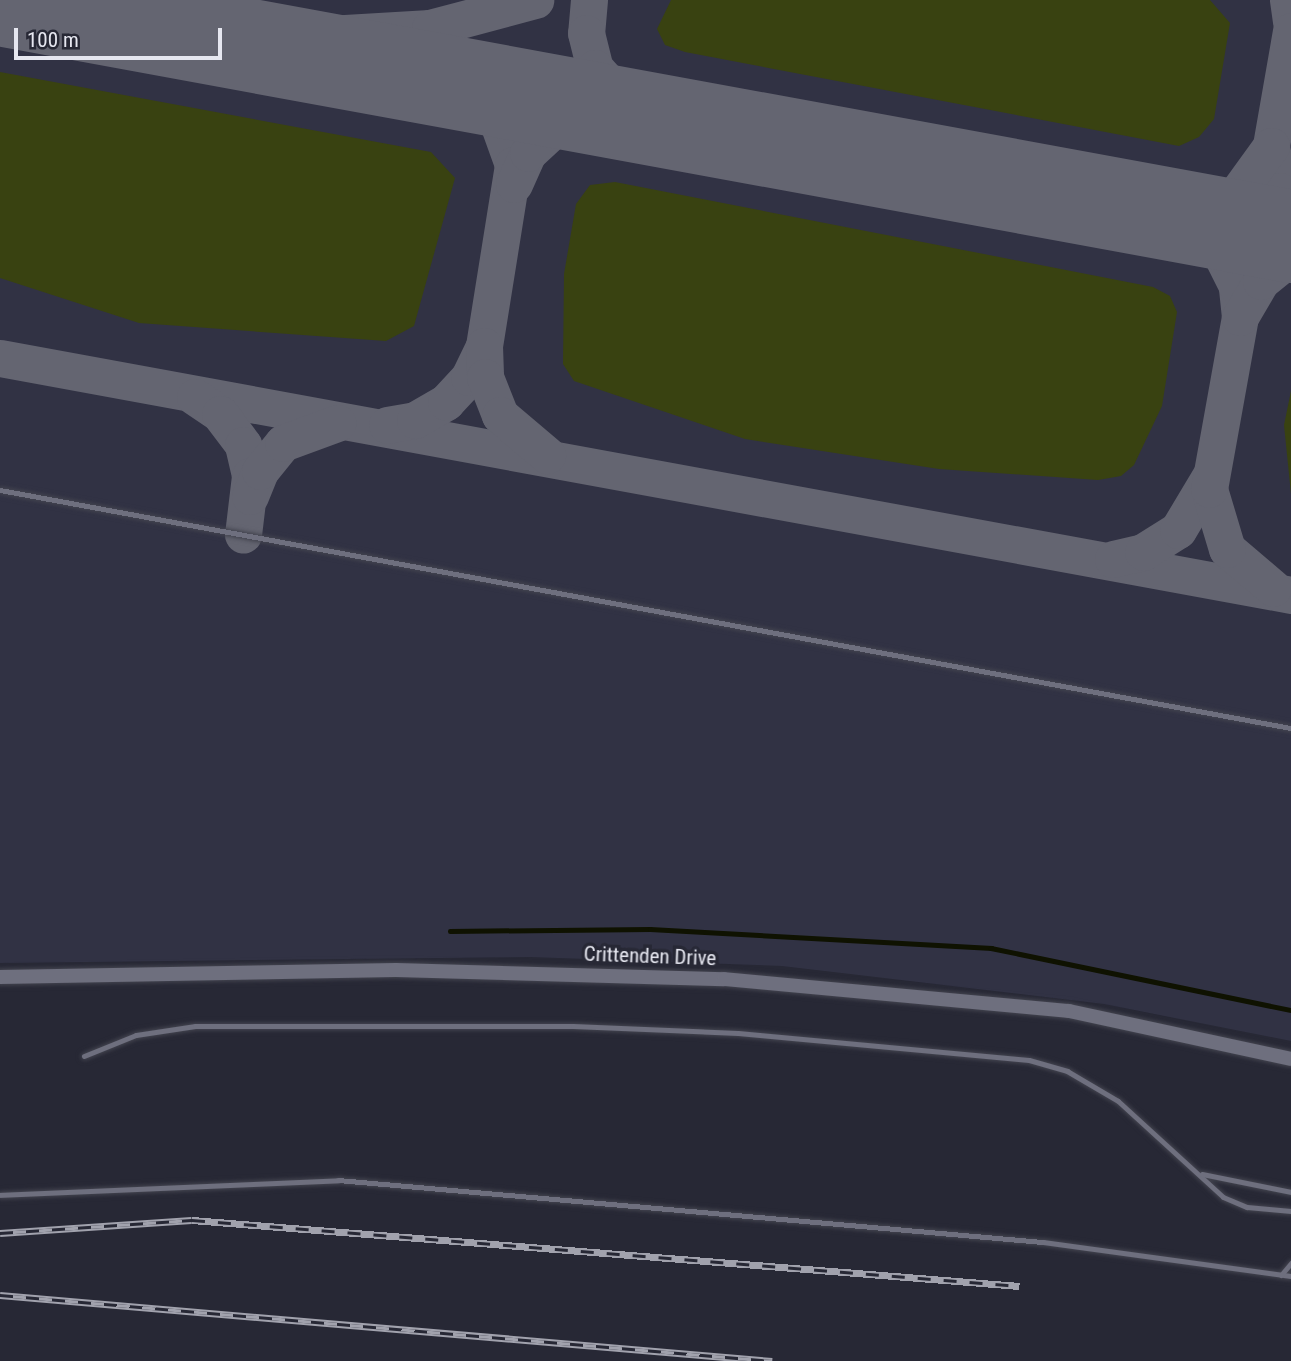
<!DOCTYPE html>
<html>
<head>
<meta charset="utf-8">
<style>
  body { margin:0 }
  #map { position:relative; width:1291px; height:1361px; overflow:hidden; background:#272835; font-family:"Roboto Condensed",sans-serif }
  div>[style] { position:absolute }
  .built>* { inset:0; background:#313244 }
  .green>* { inset:0; background:#394211 }
  .stream>* { height:4.5px; margin:-2.25px; padding:0 2.25px; transform-origin:2.25px; border-radius:2.25px; background:#0f1201 }
  .taxiway>* { height:37px; margin:-18.5px; padding:0 18.5px; transform-origin:18.5px; border-radius:18.5px; background:#646571 }
  .runway>* { height:93px; margin:-46.5px; padding:0 46.5px; transform-origin:46.5px; border-radius:46.5px; background:#646571 }
  .roads { filter:drop-shadow(0 0 2px #43444f) drop-shadow(0 0 2px #43444f) }
  .service>* { height:5px; margin:-2.5px; padding:0 2.5px; transform-origin:2.5px; border-radius:2.5px; background:#6e6f7e }
  .tertiary>* { height:14px; margin:-7px; padding:0 7px; transform-origin:7px; border-radius:7px; background:#6e6f7e }
  .rail>* { height:7px; margin-top:-3.5px; transform-origin:0; background:repeating-linear-gradient(90deg,#272835 0 13px,#a1a2ad 0 26px); box-sizing:border-box; border-block:2px solid #a1a2ad }
  span { translate:-50% -50%; white-space:nowrap; text-align:center; line-height:1.15; -webkit-text-stroke:7px #272835; paint-order:stroke }
  .street-label { font-size:21px; color:#e6e7f0 }
  .scale { position:absolute; left:14px; top:28px; width:208px; height:32px; box-sizing:border-box; border:4px solid #e6e7f0; border-top:0; padding-left:9px; font-size:21px; line-height:24px; white-space:nowrap; color:#e6e7f0; -webkit-text-stroke:5px #272835; paint-order:stroke }
</style>
</head>
<body>
<div id="map">
  <div class="built">
    <div style="clip-path:polygon(0 0,1291px 0,1291px 1041px,1104px 1004px,782px 966px,530px 957px,0 963px)"></div>
  </div>
  <div class="green">
    <div style="clip-path:polygon(671px 0,1210px 0,1230px 23px,1214px 119px,1199px 137px,1179px 146px,685px 52px,665px 45px,657px 29px)"></div>
    <div style="clip-path:polygon(0 72px,431px 152px,455px 178px,414px 326px,386px 341px,139px 323px,0 278px)"></div>
    <div style="clip-path:polygon(615px 182px,1153px 287px,1170px 296px,1177px 312px,1162px 406px,1134px 465px,1121px 476px,1098px 480px,939px 469px,745px 439px,574px 381px,563px 364px,564px 274px,576px 204px,590px 185px)"></div>
    <div style="clip-path:polygon(1291px 391px,1291px 494px,1284px 425px)"></div>
  </div>
  <div class="stream">
    <div style="left:450px;top:931px;width:200px;rotate:-0.6deg"></div>
    <div style="left:650px;top:929px;width:342px;rotate:3.2deg"></div>
    <div style="left:991px;top:948px;width:306px;rotate:11.7deg"></div>
  </div>
  <div class="taxiway">
    <div style="left:36px;top:0;width:192px;rotate:8.1deg"></div>
    <div style="left:226px;top:27px;width:102px;rotate:3.9deg"></div>
    <div style="left:328px;top:34px;width:102px;rotate:-3.4deg"></div>
    <div style="left:430px;top:28px;width:109px;rotate:-14.9deg"></div>
    <div style="left:589px;top:0;width:33px;rotate:95deg"></div>
    <div style="left:586px;top:33px;width:36px;rotate:76deg"></div>
    <div style="left:595px;top:68px;width:51px;rotate:48.2deg"></div>
    <div style="left:629px;top:106px;width:153px;rotate:12.5deg"></div>
    <div style="left:1288px;top:0;width:22px;rotate:82deg"></div>
    <div style="left:0;top:3px;width:62px;rotate:10.2deg"></div>
    <div style="left:1291px;top:31px;width:117px;rotate:99.9deg"></div>
    <div style="left:1271px;top:146px;width:46px;rotate:79.9deg"></div>
    <div style="left:1279px;top:191px;width:22px;rotate:56deg"></div>
    <div style="left:439px;top:80px;width:41px;rotate:29.1deg"></div>
    <div style="left:475px;top:100px;width:33px;rotate:45deg"></div>
    <div style="left:498px;top:123px;width:45px;rotate:70.3deg"></div>
    <div style="left:513px;top:165px;width:183px;rotate:99.1deg"></div>
    <div style="left:514px;top:184px;width:34px;rotate:-66deg"></div>
    <div style="left:528px;top:153px;width:35px;rotate:-43deg"></div>
    <div style="left:554px;top:129px;width:41px;rotate:-19.7deg"></div>
    <div style="left:593px;top:115px;width:40px"></div>
    <div style="left:1240px;top:317px;width:31px;rotate:-96deg"></div>
    <div style="left:1237px;top:286px;width:42px;rotate:-116.6deg"></div>
    <div style="left:1218px;top:248px;width:68px;rotate:-148.2deg"></div>
    <div style="left:1160px;top:212px;width:42px;rotate:-1.4deg"></div>
    <div style="left:1202px;top:211px;width:39px;rotate:-27deg"></div>
    <div style="left:1237px;top:193px;width:58px;rotate:-54.1deg"></div>
    <div style="left:0;top:358px;width:1313px;rotate:10.4deg"></div>
    <div style="left:195px;top:397px;width:30px;rotate:34deg"></div>
    <div style="left:220px;top:414px;width:39px;rotate:53deg"></div>
    <div style="left:243px;top:445px;width:32px;rotate:77deg"></div>
    <div style="left:250px;top:476px;width:59px;rotate:96.8deg"></div>
    <div style="left:387px;top:425px;width:28px;rotate:-10deg"></div>
    <div style="left:415px;top:420px;width:36px;rotate:-30deg"></div>
    <div style="left:446px;top:402px;width:34px;rotate:-47deg"></div>
    <div style="left:469px;top:377px;width:34px;rotate:-64deg"></div>
    <div style="left:484px;top:346px;width:31px;rotate:88deg"></div>
    <div style="left:485px;top:377px;width:41px;rotate:68.5deg"></div>
    <div style="left:500px;top:415px;width:62px;rotate:40.4deg"></div>
    <div style="left:250px;top:496px;width:27px;rotate:-68deg"></div>
    <div style="left:260px;top:471px;width:36px;rotate:-51deg"></div>
    <div style="left:283px;top:443px;width:58px;rotate:-20.3deg"></div>
    <div style="left:1113px;top:559px;width:31px;rotate:-13deg"></div>
    <div style="left:1143px;top:552px;width:41px;rotate:-32.2deg"></div>
    <div style="left:1178px;top:530px;width:61px;rotate:-59.2deg"></div>
    <div style="left:1273px;top:588px;width:60px;rotate:-139.7deg"></div>
    <div style="left:1227px;top:549px;width:63px;rotate:-106.7deg"></div>
    <div style="left:1209px;top:489px;width:175px;rotate:-79.8deg"></div>
    <div style="left:1240px;top:317px;width:42px;rotate:-59.7deg"></div>
    <div style="left:1261px;top:281px;width:38px;rotate:-39deg"></div>
  </div>
  <div class="runway">
    <div style="left:5px;top:0;width:1307px;rotate:10.4deg"></div>
  </div>
  <div class="roads">
    <div class="service">
      <div style="left:0;top:490px;width:1313px;rotate:10.45deg"></div>
      <div style="left:84px;top:1056px;width:56px;rotate:-22deg"></div>
      <div style="left:136px;top:1035px;width:60px;rotate:-8.7deg"></div>
      <div style="left:195px;top:1026px;width:378px"></div>
      <div style="left:573px;top:1026px;width:165px;rotate:2.4deg"></div>
      <div style="left:738px;top:1033px;width:292px;rotate:5.3deg"></div>
      <div style="left:1029px;top:1060px;width:40px;rotate:16deg"></div>
      <div style="left:1067px;top:1071px;width:59px;rotate:30.5deg"></div>
      <div style="left:1118px;top:1101px;width:142px;rotate:42.4deg"></div>
      <div style="left:1223px;top:1197px;width:26px;rotate:23deg"></div>
      <div style="left:1247px;top:1207px;width:44px;rotate:5.2deg"></div>
      <div style="left:1202px;top:1174px;width:91px;rotate:11.4deg"></div>
      <div style="left:0;top:1195px;width:338px;rotate:-2.5deg"></div>
      <div style="left:338px;top:1180px;width:708px;rotate:5.03deg"></div>
      <div style="left:1043px;top:1242px;width:250px;rotate:7.8deg"></div>
      <div style="left:1281px;top:1275px;width:16px;rotate:-50deg"></div>
    </div>
    <div class="tertiary">
      <div style="left:0;top:977px;width:396px;rotate:-1deg"></div>
      <div style="left:396px;top:970px;width:328px;rotate:1.6deg"></div>
      <div style="left:724px;top:979px;width:346px;rotate:5.3deg"></div>
      <div style="left:1069px;top:1011px;width:227px;rotate:12.2deg"></div>
    </div>
  </div>
  <div class="rail">
    <div style="left:0;top:1233px;width:192px;rotate:-3.9deg"></div>
    <div style="left:192px;top:1220px;width:830px;rotate:4.56deg"></div>
    <div style="left:0;top:1295px;width:775px;rotate:4.89deg"></div>
  </div>
  <div class="street-label">
    <span style="left:650px;top:956px;rotate:2deg">Crittenden Drive</span>
  </div>
  <div class="scale">100 m</div>
</div>
</body>
</html>
